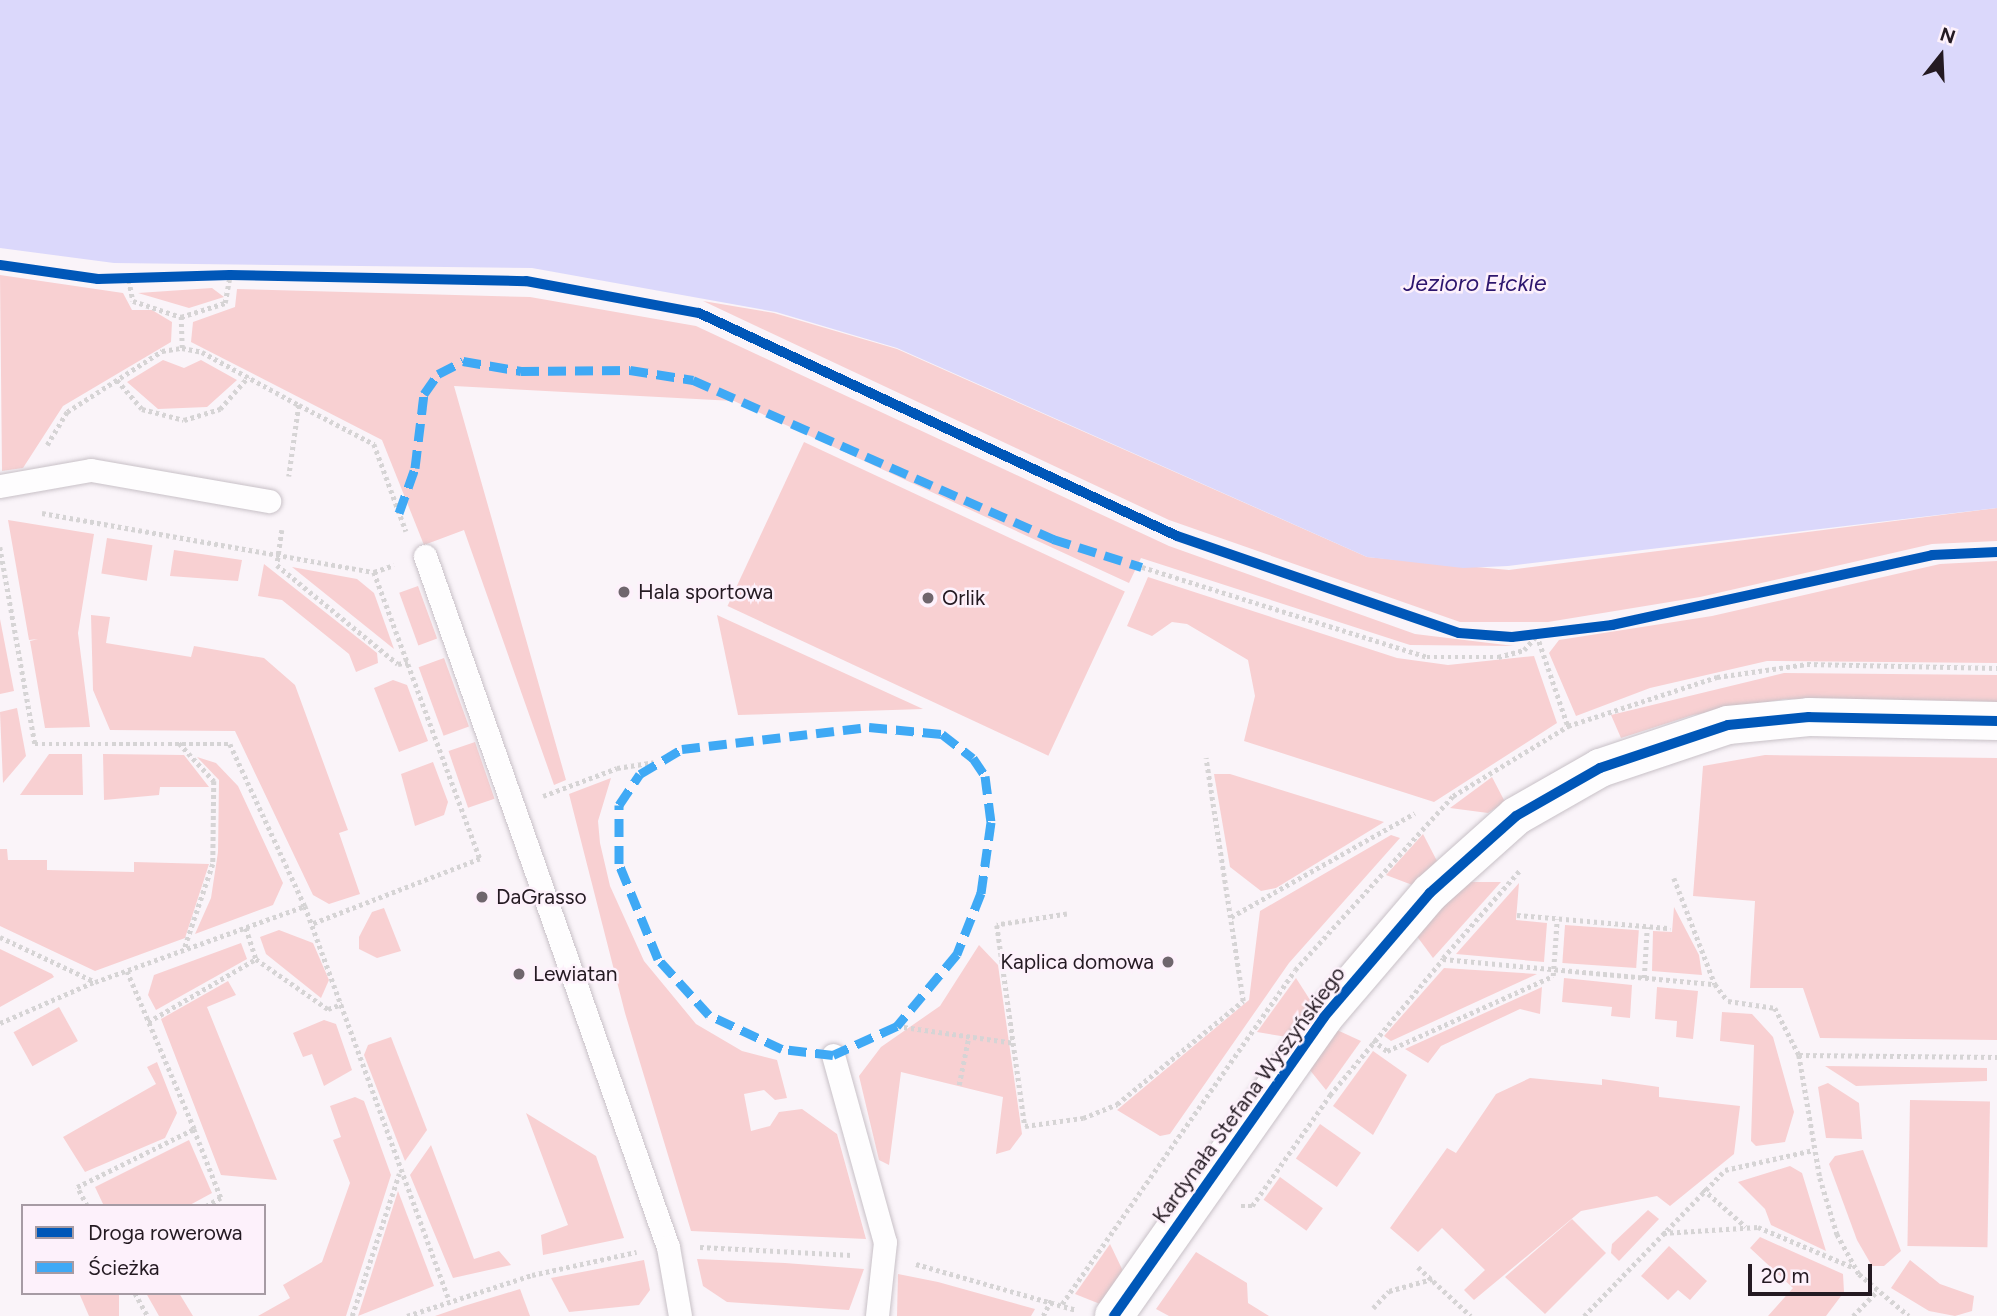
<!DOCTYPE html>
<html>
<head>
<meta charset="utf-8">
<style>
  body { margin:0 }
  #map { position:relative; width:1997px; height:1316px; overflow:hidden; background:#faf4f9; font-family:Figtree,sans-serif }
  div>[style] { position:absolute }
  .green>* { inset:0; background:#f8d0d2; transform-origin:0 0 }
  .water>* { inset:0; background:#dbd8fb }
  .path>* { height:4.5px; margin-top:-2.25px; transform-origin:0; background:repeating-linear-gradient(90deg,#d6d4d5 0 3.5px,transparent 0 7px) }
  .roads { filter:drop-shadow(0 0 2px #c8c1c7) drop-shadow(0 0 2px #c8c1c7) }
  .lane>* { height:23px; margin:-11.5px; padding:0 11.5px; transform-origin:11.5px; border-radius:11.5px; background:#fefdfe }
  .street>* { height:38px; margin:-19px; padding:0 19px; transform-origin:19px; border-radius:19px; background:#fefdfe }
  .quiet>* { height:9px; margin-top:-4.5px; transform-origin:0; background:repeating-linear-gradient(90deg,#3fa9f5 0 18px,transparent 0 27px) }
  .cycleway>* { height:10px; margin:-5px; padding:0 5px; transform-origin:5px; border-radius:5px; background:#0057b8 }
  .dots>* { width:19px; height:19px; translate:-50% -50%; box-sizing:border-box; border:4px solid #fdf1fb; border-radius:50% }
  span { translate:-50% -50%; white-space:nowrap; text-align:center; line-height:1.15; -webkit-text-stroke:5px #fdf1fb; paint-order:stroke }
  .poi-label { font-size:21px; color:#241a22 }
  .left { translate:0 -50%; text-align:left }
  .right { translate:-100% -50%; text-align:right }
  .street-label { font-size:21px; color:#241a22 }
  .water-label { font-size:23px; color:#2d166e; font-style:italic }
  .legend { position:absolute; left:21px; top:1204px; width:245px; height:91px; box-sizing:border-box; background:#fdf1fb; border:2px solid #a69ba4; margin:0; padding:9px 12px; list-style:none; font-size:21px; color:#241a22 }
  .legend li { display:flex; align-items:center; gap:14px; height:35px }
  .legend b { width:35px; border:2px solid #a69ba4 }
  .north { position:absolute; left:1906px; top:21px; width:70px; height:70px; -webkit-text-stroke:5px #fdf1fb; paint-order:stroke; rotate:18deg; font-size:19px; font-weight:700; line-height:28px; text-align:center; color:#241a22 }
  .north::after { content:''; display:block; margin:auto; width:24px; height:32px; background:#241a22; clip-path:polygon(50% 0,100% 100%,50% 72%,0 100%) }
  .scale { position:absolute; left:1748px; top:1264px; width:124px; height:32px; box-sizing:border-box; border:4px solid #241a22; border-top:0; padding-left:9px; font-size:21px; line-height:24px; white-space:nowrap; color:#241a22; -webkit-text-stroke:5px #fdf1fb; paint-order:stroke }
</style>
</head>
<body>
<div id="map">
  <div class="green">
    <div style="clip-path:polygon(0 275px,123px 293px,132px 310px,152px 310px,172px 322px,171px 342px,63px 406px,23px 468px,2px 471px)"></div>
    <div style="clip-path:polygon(212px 288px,224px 297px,189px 308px,138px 293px)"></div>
    <div style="clip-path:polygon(237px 289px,530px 297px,696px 326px,1169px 546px,1415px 634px,1514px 646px,1410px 645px,1141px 558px,1129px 583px,734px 401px,454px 386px,566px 780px,554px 785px,464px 530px,424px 545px,382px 440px,191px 342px,193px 322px,235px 307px)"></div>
    <div style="clip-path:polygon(703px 301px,774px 313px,897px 349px,1367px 557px,1509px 570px,1997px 508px,1997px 541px,1932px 544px,1700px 597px,1548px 622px,1460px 622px,1169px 520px)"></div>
    <div style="clip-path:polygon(163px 360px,184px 368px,201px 360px,237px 380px,207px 407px,158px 409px,127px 382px)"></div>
    <div style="left:804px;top:442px;width:354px;height:181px;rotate:25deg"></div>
    <div style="clip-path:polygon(8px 520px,94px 534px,78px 633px,90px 727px,45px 728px,30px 641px,38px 639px,29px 640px)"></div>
    <div style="left:107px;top:538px;width:46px;height:36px;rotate:9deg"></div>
    <div style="clip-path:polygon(174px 550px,242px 560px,238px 581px,170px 576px)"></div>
    <div style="clip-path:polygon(1997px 561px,1997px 663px,1767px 661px,1650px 688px,1576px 716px,1549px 653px,1559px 640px,1712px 616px,1940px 564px)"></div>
    <div style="clip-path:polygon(264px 564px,377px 653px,378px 663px,356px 672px,349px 654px,282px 600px,258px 596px)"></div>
    <div style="clip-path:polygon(292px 567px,357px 579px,374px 593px,394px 649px)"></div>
    <div style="clip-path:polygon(1148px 577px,1397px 658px,1448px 665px,1534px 656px,1557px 723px,1434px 802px,1244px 741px,1255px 696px,1248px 660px,1187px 624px,1172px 622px,1152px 636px,1127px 626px)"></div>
    <div style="left:418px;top:586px;width:56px;height:20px;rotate:70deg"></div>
    <div style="clip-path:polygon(91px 615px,110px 617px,106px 643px,191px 657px,194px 646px,264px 658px,295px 685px,348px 830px,339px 833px,360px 894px,329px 904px,313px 895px,235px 731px,110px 730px,93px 690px)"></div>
    <div style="clip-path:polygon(717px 615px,923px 709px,738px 715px)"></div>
    <div style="clip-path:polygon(0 619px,14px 691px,0 694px)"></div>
    <div style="left:444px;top:658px;width:73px;height:27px;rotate:70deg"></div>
    <div style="clip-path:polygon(1784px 673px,1997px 675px,1997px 702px,1785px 699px,1693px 715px,1621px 738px,1611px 715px)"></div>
    <div style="clip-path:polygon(393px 680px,407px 685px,428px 741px,399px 752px,374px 688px)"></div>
    <div style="clip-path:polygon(17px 708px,26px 756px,3px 783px,0 712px)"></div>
    <div style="left:475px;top:742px;width:60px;height:28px;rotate:71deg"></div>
    <div style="clip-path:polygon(49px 754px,82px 754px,83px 795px,20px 795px)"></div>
    <div style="clip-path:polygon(103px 754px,184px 755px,209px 787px,160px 787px,159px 795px,104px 800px)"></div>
    <div style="clip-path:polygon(1765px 755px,1997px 758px,1997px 1040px,1820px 1038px,1803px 988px,1750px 988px,1755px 901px,1693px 896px,1703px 766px)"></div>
    <div style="clip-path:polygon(197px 757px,216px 763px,238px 786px,283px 883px,273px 905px,195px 934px,211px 898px,218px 852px,219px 780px)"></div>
    <div style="clip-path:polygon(433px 762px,448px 802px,444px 815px,415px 826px,401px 774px)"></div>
    <div style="clip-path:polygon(1214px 774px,1230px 774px,1384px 822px,1276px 888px,1261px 891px,1230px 867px)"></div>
    <div style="clip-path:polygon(1492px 777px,1505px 802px,1488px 813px,1450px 808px)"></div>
    <div style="clip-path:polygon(611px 778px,598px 821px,600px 843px,610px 886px,644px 961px,696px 1024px,742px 1051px,777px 1060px,787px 1098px,775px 1100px,764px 1090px,744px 1094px,751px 1131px,770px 1126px,779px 1112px,802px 1109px,837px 1134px,866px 1239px,691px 1231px,625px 1013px,569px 794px)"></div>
    <div style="clip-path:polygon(1423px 834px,1437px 861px,1415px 886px,1386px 875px)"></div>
    <div style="clip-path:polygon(1391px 835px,1400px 838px,1289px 963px,1170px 1134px,1160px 1136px,1117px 1110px,1249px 1000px,1260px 911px)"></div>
    <div style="clip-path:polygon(0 849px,7px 849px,8px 860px,47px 860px,47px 870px,134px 872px,134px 862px,209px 864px,185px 938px,95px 971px,0 926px)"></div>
    <div style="clip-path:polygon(1465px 882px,1501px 882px,1433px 958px,1416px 935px)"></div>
    <div style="clip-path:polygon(1519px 883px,1516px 920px,1547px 923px,1544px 962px,1456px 954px)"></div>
    <div style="clip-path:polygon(1674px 907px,1699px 955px,1702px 975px,1652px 971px,1653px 931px,1672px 932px)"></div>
    <div style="clip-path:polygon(384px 908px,401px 951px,377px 958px,359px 949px,359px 937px,372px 912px)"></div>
    <div style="left:1565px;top:925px;width:74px;height:38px;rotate:4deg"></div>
    <div style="clip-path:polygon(279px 930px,313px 943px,329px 980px,321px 998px,266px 954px,260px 937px)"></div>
    <div style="clip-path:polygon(241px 943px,247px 959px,156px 1010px,148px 995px,154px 975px)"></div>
    <div style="clip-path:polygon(979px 945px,998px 965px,1022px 1134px,1010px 1150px,996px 1154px,1003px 1097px,901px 1072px,889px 1165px,879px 1160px,859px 1076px,881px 1047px,940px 1006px)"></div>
    <div style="clip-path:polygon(0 949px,52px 974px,54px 977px,0 1007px)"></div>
    <div style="clip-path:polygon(1444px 968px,1537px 974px,1391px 1041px,1384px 1036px)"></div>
    <div style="clip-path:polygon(1296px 978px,1312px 1003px,1287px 1037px,1257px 1032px)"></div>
    <div style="clip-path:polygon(1564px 978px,1632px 985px,1630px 1018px,1611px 1016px,1612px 1007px,1562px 1002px)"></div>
    <div style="clip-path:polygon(228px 981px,236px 995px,207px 1007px,277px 1180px,221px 1175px,161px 1019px)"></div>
    <div style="clip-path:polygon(1542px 987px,1540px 1014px,1520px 1009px,1441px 1046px,1428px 1063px,1405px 1049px)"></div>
    <div style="clip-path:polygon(1657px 987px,1698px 991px,1693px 1039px,1676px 1037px,1677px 1021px,1655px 1019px)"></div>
    <div style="left:59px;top:1007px;width:39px;height:52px;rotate:61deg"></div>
    <div style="clip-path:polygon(1722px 1012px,1752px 1014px,1773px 1037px,1794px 1112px,1785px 1142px,1756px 1146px,1751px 1141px,1754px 1045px,1720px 1041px)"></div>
    <div style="clip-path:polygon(324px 1020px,336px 1024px,352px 1070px,324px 1086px,312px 1054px,303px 1057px,293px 1033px)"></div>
    <div style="clip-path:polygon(1337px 1030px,1361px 1041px,1326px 1090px,1309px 1069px)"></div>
    <div style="clip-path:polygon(391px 1037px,427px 1130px,405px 1161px,364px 1055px,368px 1045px)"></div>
    <div style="clip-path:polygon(1373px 1051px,1407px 1075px,1373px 1135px,1333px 1106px)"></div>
    <div style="clip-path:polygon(157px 1062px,177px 1113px,165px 1138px,85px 1172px,63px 1137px,156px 1084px,147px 1067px)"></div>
    <div style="clip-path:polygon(1825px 1066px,1987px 1068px,1987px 1081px,1856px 1086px)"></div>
    <div style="clip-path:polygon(1530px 1078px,1602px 1085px,1602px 1079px,1659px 1087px,1659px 1097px,1740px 1106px,1734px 1154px,1670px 1206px,1657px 1196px,1581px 1211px,1474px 1300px,1464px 1290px,1485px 1270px,1442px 1228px,1418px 1252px,1390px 1228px,1447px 1148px,1456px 1153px,1496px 1094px)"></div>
    <div style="clip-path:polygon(1828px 1083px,1859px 1103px,1862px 1139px,1826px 1138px,1818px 1087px)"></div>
    <div style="clip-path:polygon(355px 1097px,364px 1101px,391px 1175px,346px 1316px,258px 1316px,290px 1298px,283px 1285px,322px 1262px,350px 1183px,333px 1140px,341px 1137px,330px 1106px)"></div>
    <div style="left:1910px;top:1100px;width:80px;height:146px;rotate:1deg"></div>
    <div style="clip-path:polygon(526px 1113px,596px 1156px,624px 1238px,543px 1255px,541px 1235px,568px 1225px)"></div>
    <div style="left:1320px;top:1124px;width:50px;height:42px;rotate:35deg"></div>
    <div style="clip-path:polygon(189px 1140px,212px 1193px,188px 1206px,104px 1206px,95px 1187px)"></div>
    <div style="clip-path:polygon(431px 1145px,474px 1259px,499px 1251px,511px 1265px,453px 1278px,410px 1175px)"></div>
    <div style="clip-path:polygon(1863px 1150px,1901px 1251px,1884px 1266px,1872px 1266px,1857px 1240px,1829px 1164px,1835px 1156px)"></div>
    <div style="clip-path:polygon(1790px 1166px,1802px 1173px,1826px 1251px,1771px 1225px,1765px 1209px,1738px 1182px)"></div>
    <div style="left:1280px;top:1177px;width:53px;height:28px;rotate:36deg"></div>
    <div style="clip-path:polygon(398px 1191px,434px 1286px,358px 1316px)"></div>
    <div style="clip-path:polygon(1648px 1210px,1659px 1219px,1619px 1261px,1611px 1253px,1612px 1244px)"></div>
    <div style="clip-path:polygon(1572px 1219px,1606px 1253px,1545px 1314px,1505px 1277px)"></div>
    <div style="clip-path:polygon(1760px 1237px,1843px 1274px,1844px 1292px,1826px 1316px,1768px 1316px,1793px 1288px,1750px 1248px)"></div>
    <div style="clip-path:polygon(1110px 1244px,1123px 1271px,1100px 1304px,1075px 1294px)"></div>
    <div style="clip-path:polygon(1669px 1246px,1707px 1281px,1690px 1300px,1678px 1290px,1668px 1300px,1641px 1276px)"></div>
    <div style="clip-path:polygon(1196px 1252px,1247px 1283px,1248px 1303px,1269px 1316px,1169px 1316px,1156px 1309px)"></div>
    <div style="clip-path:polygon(697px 1259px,785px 1263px,864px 1269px,849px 1310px,727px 1302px,703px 1286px)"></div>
    <div style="clip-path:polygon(644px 1260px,650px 1290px,639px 1305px,569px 1312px,551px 1278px)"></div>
    <div style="clip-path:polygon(1910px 1260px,1940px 1284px,1974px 1296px,1972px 1311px,1955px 1316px,1929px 1311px,1891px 1288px)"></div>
    <div style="clip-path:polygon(898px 1274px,938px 1282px,1035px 1309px,1031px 1316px,897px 1316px)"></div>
    <div style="clip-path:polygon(520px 1289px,530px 1316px,435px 1316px,464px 1306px)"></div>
    <div style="clip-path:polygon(79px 1293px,119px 1293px,119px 1316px,89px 1316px)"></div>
    <div style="clip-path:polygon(146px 1293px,179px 1293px,193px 1316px,159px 1316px)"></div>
  </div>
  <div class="water">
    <div style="clip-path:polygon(0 0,1997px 0,1997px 508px,1508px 566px,1463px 568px,1367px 557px,897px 348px,776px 312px,532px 268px,114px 263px,0 248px)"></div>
  </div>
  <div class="path">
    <div style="left:129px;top:280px;width:21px;rotate:79deg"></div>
    <div style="left:133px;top:301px;width:51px;rotate:18.4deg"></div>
    <div style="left:181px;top:317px;width:46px;rotate:-17.7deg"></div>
    <div style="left:225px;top:303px;width:28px;rotate:-80deg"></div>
    <div style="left:182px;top:348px;width:20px;rotate:11deg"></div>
    <div style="left:202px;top:352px;width:111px;rotate:28.7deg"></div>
    <div style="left:299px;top:405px;width:72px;rotate:98deg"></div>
    <div style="left:117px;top:380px;width:38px;rotate:49deg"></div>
    <div style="left:142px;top:409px;width:43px;rotate:14.7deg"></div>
    <div style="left:184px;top:420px;width:38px;rotate:-17deg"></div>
    <div style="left:220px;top:409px;width:43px;rotate:-48.8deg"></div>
    <div style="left:299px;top:405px;width:85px;rotate:27.5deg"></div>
    <div style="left:374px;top:444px;width:93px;rotate:69.8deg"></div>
    <div style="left:47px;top:445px;width:39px;rotate:-59deg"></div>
    <div style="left:67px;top:412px;width:113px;rotate:-32.7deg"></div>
    <div style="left:162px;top:351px;width:20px;rotate:-9deg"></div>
    <div style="left:182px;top:348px;width:31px;rotate:-92deg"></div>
    <div style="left:42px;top:513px;width:337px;rotate:10.1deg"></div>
    <div style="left:374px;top:572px;width:306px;rotate:69.7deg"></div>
    <div style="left:480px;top:859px;width:180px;rotate:158.8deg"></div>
    <div style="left:282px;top:530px;width:35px;rotate:98deg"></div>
    <div style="left:277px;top:565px;width:156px;rotate:39.3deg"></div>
    <div style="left:398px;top:664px;width:10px;rotate:-11deg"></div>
    <div style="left:0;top:547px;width:200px;rotate:79.9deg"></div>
    <div style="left:35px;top:744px;width:195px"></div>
    <div style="left:230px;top:744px;width:179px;rotate:65.2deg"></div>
    <div style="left:305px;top:906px;width:419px;rotate:69.9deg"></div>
    <div style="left:1142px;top:567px;width:299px;rotate:17.5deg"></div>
    <div style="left:1427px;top:657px;width:71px"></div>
    <div style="left:1498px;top:657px;width:27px;rotate:-15deg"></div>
    <div style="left:1524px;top:650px;width:20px;rotate:-49deg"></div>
    <div style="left:374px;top:572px;width:21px;rotate:-19deg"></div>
    <div style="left:1537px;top:635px;width:96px;rotate:71.2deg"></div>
    <div style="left:179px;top:743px;width:52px;rotate:47.4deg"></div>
    <div style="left:214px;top:781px;width:83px;rotate:90.7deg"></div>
    <div style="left:213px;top:864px;width:91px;rotate:108.6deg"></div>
    <div style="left:543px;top:796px;width:79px;rotate:-20.7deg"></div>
    <div style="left:617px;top:768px;width:37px;rotate:-9deg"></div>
    <div style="left:1674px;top:878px;width:114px;rotate:68.9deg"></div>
    <div style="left:1715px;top:984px;width:21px;rotate:53deg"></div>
    <div style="left:1728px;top:1001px;width:48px;rotate:8.5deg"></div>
    <div style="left:1775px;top:1008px;width:53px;rotate:62.9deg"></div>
    <div style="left:1799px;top:1055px;width:198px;rotate:0.6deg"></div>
    <div style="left:1067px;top:914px;width:71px;rotate:171.1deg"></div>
    <div style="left:997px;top:925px;width:203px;rotate:82.1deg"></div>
    <div style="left:1025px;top:1126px;width:59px;rotate:-7.9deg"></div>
    <div style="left:1083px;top:1118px;width:37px;rotate:-22deg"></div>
    <div style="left:1117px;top:1104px;width:163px;rotate:-39.3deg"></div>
    <div style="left:1243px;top:1001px;width:246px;rotate:-98.7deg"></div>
    <div style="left:1517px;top:915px;width:154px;rotate:4.9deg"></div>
    <div style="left:1231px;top:917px;width:211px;rotate:-29.5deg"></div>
    <div style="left:246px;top:928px;width:33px;rotate:72deg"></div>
    <div style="left:256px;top:959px;width:88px;rotate:34.8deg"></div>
    <div style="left:328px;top:1009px;width:15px;rotate:-20deg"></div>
    <div style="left:0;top:937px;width:105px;rotate:25.3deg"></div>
    <div style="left:95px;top:982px;width:223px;rotate:-19.9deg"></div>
    <div style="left:1443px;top:958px;width:117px;rotate:-48.8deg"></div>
    <div style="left:1644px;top:978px;width:51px;rotate:-86.6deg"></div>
    <div style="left:148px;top:1022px;width:125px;rotate:-30.3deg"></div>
    <div style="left:0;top:1023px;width:103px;rotate:-23.6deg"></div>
    <div style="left:897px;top:1026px;width:119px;rotate:8.2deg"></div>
    <div style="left:1373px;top:1040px;width:18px;rotate:38deg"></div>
    <div style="left:1387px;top:1051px;width:182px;rotate:-24.3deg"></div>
    <div style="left:1553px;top:976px;width:57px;rotate:-86deg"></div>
    <div style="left:1799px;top:1055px;width:125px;rotate:80.3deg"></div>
    <div style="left:1820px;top:1178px;width:59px;rotate:73.1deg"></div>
    <div style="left:1837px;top:1234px;width:46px;rotate:61.2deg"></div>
    <div style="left:1859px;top:1274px;width:65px;rotate:40deg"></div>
    <div style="left:959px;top:1085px;width:46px;rotate:-78.7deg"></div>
    <div style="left:194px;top:1129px;width:74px;rotate:68.6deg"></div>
    <div style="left:221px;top:1198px;width:16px;rotate:150deg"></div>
    <div style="left:1703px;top:1189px;width:57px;rotate:41.5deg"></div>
    <div style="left:87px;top:1206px;width:21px;rotate:-118deg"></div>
    <div style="left:77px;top:1187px;width:131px;rotate:-26.4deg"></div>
    <div style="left:194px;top:1129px;width:171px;rotate:-113.1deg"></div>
    <div style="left:1241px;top:1206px;width:11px"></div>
    <div style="left:1252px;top:1206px;width:136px;rotate:-54.9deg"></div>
    <div style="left:1330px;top:1095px;width:177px;rotate:-50.3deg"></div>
    <div style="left:1443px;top:959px;width:273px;rotate:5.3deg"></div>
    <div style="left:1663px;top:1233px;width:95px;rotate:-3.6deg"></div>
    <div style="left:1758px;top:1227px;width:105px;rotate:22.9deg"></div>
    <div style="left:700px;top:1247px;width:152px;rotate:3deg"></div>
    <div style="left:916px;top:1264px;width:166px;rotate:16deg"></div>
    <div style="left:1418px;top:1267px;width:72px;rotate:42.8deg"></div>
    <div style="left:135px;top:1293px;width:26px;rotate:61deg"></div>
    <div style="left:1062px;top:1304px;width:407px;rotate:-55.1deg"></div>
    <div style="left:1295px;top:970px;width:235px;rotate:-47.8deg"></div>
    <div style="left:1453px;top:796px;width:135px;rotate:-31.3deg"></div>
    <div style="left:1568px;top:726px;width:157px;rotate:-18.2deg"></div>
    <div style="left:1717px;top:677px;width:91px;rotate:-8.2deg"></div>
    <div style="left:1807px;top:664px;width:190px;rotate:1.2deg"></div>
    <div style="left:1373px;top:1308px;width:23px;rotate:-47deg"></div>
    <div style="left:1389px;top:1291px;width:45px;rotate:-15.6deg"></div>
    <div style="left:352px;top:1316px;width:150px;rotate:-71.7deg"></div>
    <div style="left:407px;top:1316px;width:132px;rotate:-18.2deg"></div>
    <div style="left:532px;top:1275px;width:107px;rotate:-12.5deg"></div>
    <div style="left:1043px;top:1316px;width:18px;rotate:-63deg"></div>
    <div style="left:1584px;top:1316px;width:203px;rotate:-46deg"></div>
    <div style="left:1725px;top:1170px;width:91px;rotate:-12.7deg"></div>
    <div style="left:1853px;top:1316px;width:33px;rotate:-46deg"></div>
  </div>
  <div class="roads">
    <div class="lane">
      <div style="left:0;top:486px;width:92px;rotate:-10deg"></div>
      <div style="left:91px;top:470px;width:181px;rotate:9.9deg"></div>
      <div style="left:425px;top:556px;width:732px;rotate:70.63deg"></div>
      <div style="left:668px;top:1247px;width:70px;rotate:80.1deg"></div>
      <div style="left:833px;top:1055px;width:194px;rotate:74.5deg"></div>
      <div style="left:885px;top:1242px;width:74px;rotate:96.2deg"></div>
    </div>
    <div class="street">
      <div style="left:1114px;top:1316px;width:365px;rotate:-54.9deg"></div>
      <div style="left:1324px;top:1017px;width:163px;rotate:-49.5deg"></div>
      <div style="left:1430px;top:893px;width:115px;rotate:-41.8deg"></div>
      <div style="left:1516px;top:816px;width:97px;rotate:-29.7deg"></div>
      <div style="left:1600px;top:768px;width:135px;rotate:-18.6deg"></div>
      <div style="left:1728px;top:725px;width:81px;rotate:-5.6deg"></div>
      <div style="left:1809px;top:717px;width:188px;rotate:1.2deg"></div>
    </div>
  </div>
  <div class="quiet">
    <div style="left:399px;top:513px;width:48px;rotate:-70.4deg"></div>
    <div style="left:415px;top:468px;width:75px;rotate:-83.1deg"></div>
    <div style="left:424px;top:394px;width:24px;rotate:-55deg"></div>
    <div style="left:438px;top:374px;width:28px;rotate:-27deg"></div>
    <div style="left:463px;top:361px;width:59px;rotate:9.8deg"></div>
    <div style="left:521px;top:371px;width:109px;rotate:-0.5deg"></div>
    <div style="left:630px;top:370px;width:64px;rotate:9deg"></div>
    <div style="left:693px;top:380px;width:394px;rotate:23.8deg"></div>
    <div style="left:1053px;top:539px;width:93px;rotate:17.5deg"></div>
    <div style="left:869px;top:727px;width:73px;rotate:5.5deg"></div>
    <div style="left:942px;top:734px;width:39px;rotate:38deg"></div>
    <div style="left:973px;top:758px;width:22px;rotate:56deg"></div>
    <div style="left:985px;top:776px;width:46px;rotate:82.6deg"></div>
    <div style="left:991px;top:822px;width:72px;rotate:98deg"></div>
    <div style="left:981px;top:893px;width:66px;rotate:111.5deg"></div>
    <div style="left:957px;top:954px;width:94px;rotate:129.8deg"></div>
    <div style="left:897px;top:1026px;width:70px;rotate:155.6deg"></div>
    <div style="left:833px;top:1055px;width:51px;rotate:-173.3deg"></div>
    <div style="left:782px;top:1049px;width:81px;rotate:-155deg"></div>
    <div style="left:709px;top:1015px;width:76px;rotate:-132.3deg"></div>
    <div style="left:658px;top:959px;width:103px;rotate:-112.3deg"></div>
    <div style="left:619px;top:864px;width:59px;rotate:-90deg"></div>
    <div style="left:619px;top:805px;width:37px;rotate:-56deg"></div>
    <div style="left:640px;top:774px;width:49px;rotate:-30.8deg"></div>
    <div style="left:682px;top:749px;width:188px;rotate:-6.7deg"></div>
  </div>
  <div class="cycleway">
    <div style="left:0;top:265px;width:99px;rotate:8.1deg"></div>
    <div style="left:98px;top:279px;width:132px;rotate:-1.7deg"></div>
    <div style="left:230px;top:275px;width:296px;rotate:1.2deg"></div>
    <div style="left:526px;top:281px;width:176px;rotate:10.5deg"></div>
    <div style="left:699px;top:313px;width:527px;rotate:25.01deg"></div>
    <div style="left:1177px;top:536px;width:298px;rotate:19deg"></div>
    <div style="left:1459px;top:633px;width:53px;rotate:4.3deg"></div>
    <div style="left:1512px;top:637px;width:101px;rotate:-6.8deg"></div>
    <div style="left:1612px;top:625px;width:328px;rotate:-12.3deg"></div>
    <div style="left:1932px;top:555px;width:65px;rotate:-2.6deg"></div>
    <div style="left:1114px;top:1316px;width:365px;rotate:-54.9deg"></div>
    <div style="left:1324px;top:1017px;width:163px;rotate:-49.5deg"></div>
    <div style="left:1430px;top:893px;width:115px;rotate:-41.8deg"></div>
    <div style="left:1516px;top:816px;width:97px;rotate:-29.7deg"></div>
    <div style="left:1600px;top:768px;width:135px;rotate:-18.6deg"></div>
    <div style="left:1728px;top:725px;width:81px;rotate:-5.6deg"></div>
    <div style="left:1809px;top:717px;width:188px;rotate:1.2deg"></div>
  </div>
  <div class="dots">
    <div style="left:624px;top:592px;background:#6f666d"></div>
    <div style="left:928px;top:598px;background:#6f666d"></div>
    <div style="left:482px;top:897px;background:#6f666d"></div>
    <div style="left:1168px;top:962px;background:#6f666d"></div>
    <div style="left:519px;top:974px;background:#6f666d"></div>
  </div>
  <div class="poi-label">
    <span class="left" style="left:638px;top:592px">Hala sportowa</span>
    <span class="left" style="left:942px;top:598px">Orlik</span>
    <span class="left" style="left:496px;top:897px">DaGrasso</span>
    <span class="right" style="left:1154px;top:962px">Kaplica domowa</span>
    <span class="left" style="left:533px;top:974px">Lewiatan</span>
  </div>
  <div class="street-label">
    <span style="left:1249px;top:1095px;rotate:-54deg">Kardynała Stefana Wyszyńskiego</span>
  </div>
  <div class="water-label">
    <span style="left:1475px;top:283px">Jezioro Ełckie</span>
  </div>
  <ul class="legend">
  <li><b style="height:9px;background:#0057b8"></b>Droga rowerowa</li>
  <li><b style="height:9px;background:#3fa9f5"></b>Ścieżka</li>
  </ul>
  <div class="north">N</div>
  <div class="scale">20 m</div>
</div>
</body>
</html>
